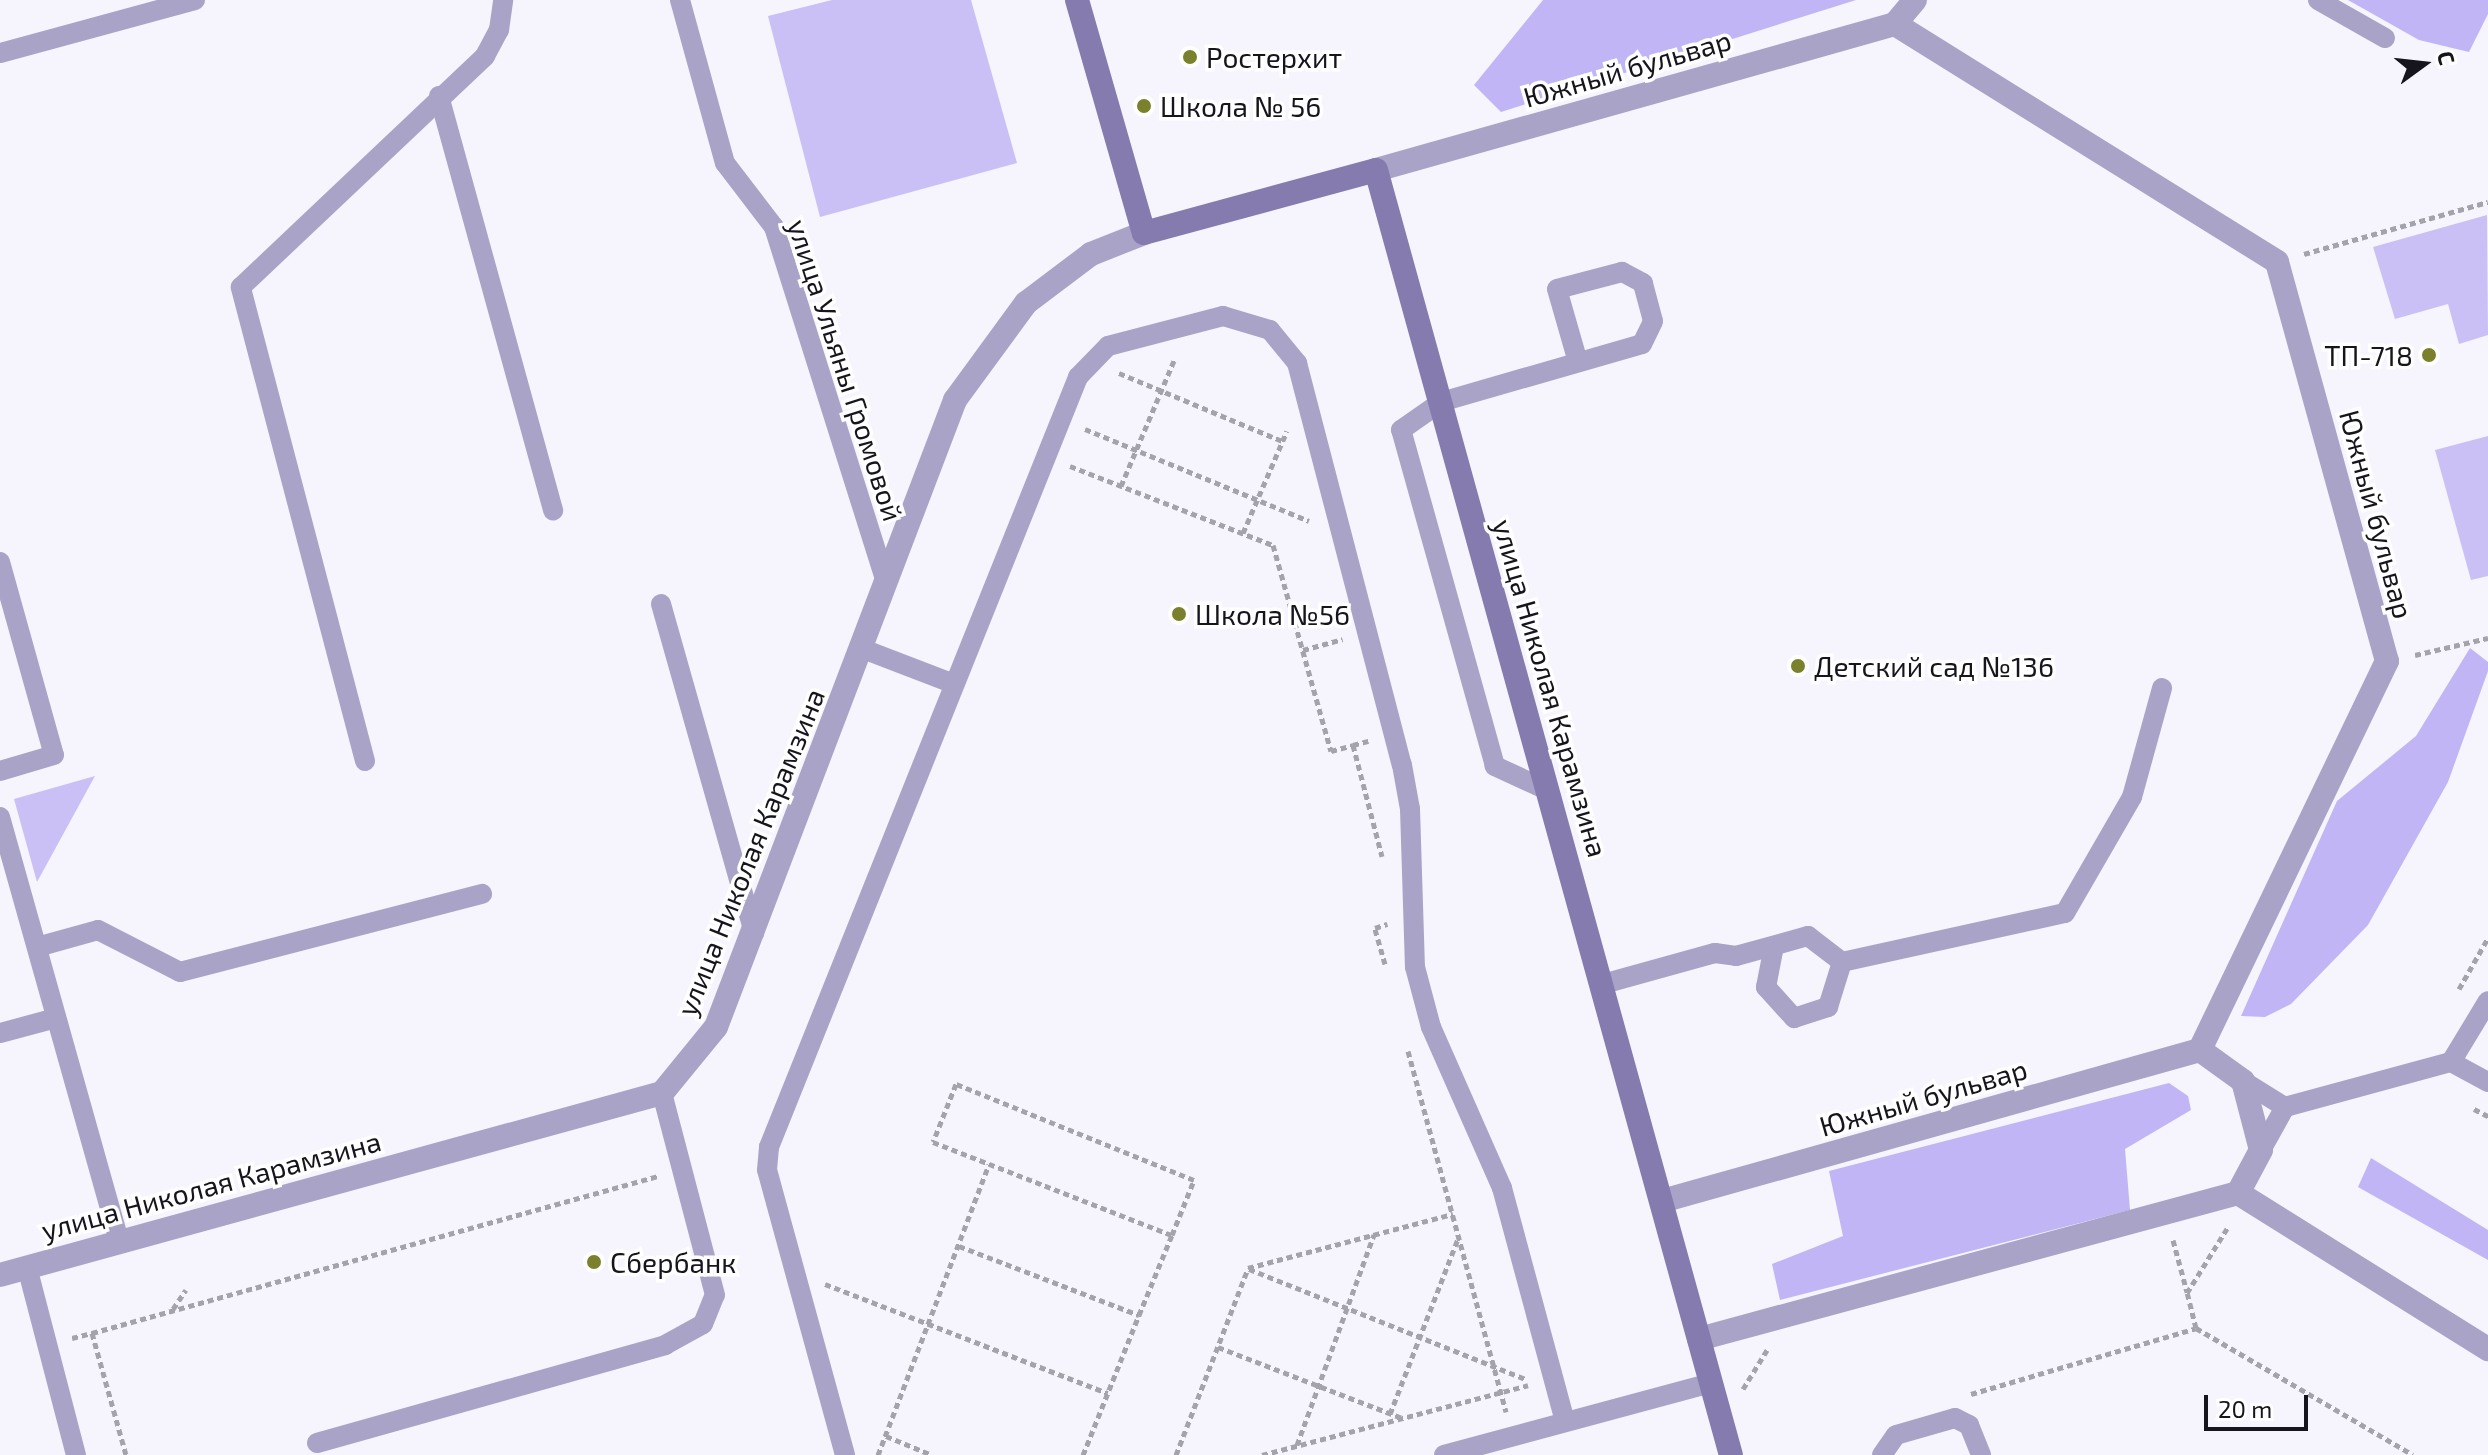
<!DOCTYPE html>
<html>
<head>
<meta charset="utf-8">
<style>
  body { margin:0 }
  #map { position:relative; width:2488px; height:1455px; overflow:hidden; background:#f6f4fd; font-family:"Exo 2",sans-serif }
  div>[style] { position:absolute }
  .green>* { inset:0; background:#cac0f5 }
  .forest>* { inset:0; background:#c1b5f5 }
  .path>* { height:5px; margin-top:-2.5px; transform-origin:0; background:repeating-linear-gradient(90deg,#a4a2aa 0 6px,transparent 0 10px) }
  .lane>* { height:20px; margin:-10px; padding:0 10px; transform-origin:10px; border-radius:10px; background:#a9a3c7 }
  .street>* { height:24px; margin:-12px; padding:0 12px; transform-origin:12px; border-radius:12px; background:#a9a3c7 }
  .secondary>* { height:24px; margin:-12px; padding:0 12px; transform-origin:12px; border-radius:12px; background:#857bae }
  .dots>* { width:22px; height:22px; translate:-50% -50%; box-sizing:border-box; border:4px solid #fff; border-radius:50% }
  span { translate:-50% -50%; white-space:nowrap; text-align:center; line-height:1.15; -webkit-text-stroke:7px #fff; paint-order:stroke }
  .poi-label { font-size:28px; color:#16141c }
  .left { translate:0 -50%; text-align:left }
  .right { translate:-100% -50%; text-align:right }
  .street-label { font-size:28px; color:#16141c }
  .north { position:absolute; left:2384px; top:24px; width:80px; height:80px; -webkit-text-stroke:6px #fff; paint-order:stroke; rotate:75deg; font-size:22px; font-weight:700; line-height:32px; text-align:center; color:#16141c }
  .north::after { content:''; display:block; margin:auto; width:28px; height:36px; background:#16141c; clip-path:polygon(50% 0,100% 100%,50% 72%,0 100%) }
  .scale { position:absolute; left:2204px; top:1395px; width:104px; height:36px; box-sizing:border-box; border:4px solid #16141c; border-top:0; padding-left:10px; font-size:24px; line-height:28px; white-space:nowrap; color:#16141c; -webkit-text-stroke:6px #fff; paint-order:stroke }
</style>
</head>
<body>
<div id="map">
  <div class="green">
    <div style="clip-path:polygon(832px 0,971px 0,1017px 163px,820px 217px,768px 16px)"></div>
    <div style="clip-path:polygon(2487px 215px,2488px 335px,2459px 344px,2448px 304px,2395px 319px,2373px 247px)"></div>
    <div style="clip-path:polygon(2488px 436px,2488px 576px,2471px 580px,2435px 450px)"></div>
    <div style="clip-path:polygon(95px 776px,37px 882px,14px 799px)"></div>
  </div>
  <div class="forest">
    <div style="clip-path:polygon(1543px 0,1856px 0,1501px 112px,1474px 85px)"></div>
    <div style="clip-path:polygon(2348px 0,2488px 0,2488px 14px,2469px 52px,2419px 40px)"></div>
    <div style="clip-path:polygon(2470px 648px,2488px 662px,2488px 671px,2448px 782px,2368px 925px,2291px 1004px,2265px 1017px,2241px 1016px,2337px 801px,2416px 736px)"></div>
    <div style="clip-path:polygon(2169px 1083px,2188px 1096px,2191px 1110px,2125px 1149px,2130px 1210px,1780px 1300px,1772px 1264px,1843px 1236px,1829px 1171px)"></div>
    <div style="clip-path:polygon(2371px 1158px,2488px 1230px,2488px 1260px,2358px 1187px)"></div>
  </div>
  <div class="path">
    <div style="left:2304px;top:254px;width:191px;rotate:-15.8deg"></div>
    <div style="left:1119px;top:373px;width:177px;rotate:22.6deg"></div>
    <div style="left:1085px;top:429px;width:242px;rotate:22.3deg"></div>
    <div style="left:1070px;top:466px;width:218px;rotate:21.3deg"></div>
    <div style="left:1273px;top:545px;width:214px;rotate:74.3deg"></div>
    <div style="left:1331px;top:751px;width:23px;rotate:-15deg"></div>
    <div style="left:1353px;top:745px;width:115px;rotate:75.4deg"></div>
    <div style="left:1121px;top:486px;width:139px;rotate:-67.1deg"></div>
    <div style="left:1243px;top:533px;width:111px;rotate:-66.7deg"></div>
    <div style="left:1303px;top:650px;width:41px;rotate:-15.4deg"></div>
    <div style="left:2415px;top:655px;width:75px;rotate:-13.1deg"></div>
    <div style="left:1353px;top:745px;width:16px;rotate:-15deg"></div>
    <div style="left:1385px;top:964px;width:37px;rotate:-106deg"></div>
    <div style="left:1375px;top:928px;width:13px;rotate:-18deg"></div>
    <div style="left:2459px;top:989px;width:59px;rotate:-60.4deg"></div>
    <div style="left:1408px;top:1051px;width:374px;rotate:74.8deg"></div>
    <div style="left:2474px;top:1109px;width:16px;rotate:27deg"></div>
    <div style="left:2173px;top:1240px;width:54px;rotate:74.9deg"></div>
    <div style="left:959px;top:1246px;width:193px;rotate:21deg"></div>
    <div style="left:1249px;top:1269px;width:298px;rotate:21.7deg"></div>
    <div style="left:825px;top:1284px;width:303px;rotate:21.1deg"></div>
    <div style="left:173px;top:1309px;width:23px;rotate:-56deg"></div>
    <div style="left:2196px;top:1328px;width:36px;rotate:-104deg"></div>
    <div style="left:2187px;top:1293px;width:78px;rotate:-58.2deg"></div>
    <div style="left:92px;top:1333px;width:587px;rotate:-15.5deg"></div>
    <div style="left:72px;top:1338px;width:21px;rotate:-14deg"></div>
    <div style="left:92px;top:1333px;width:127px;rotate:74.4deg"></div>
    <div style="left:1218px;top:1347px;width:197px;rotate:21.1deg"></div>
    <div style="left:1743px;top:1389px;width:46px;rotate:-58.4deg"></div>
    <div style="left:1971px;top:1394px;width:234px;rotate:-16.3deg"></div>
    <div style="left:2196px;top:1328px;width:251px;rotate:30.3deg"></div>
    <div style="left:1390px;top:1414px;width:191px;rotate:-68.8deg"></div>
    <div style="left:886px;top:1436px;width:50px;rotate:22.4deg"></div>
    <div style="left:1297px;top:1445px;width:224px;rotate:-69.9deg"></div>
    <div style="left:878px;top:1455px;width:311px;rotate:-69.1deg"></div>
    <div style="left:1083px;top:1455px;width:151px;rotate:-68.2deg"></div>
    <div style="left:1139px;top:1315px;width:87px;rotate:-67.6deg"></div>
    <div style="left:1172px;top:1235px;width:59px;rotate:-68.2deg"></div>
    <div style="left:1194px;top:1180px;width:257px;rotate:-158deg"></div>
    <div style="left:956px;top:1084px;width:62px;rotate:111.6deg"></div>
    <div style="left:933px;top:1142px;width:256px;rotate:21.3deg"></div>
    <div style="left:1176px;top:1455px;width:200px;rotate:-68.9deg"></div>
    <div style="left:1248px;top:1268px;width:212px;rotate:-14.8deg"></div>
    <div style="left:1262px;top:1455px;width:275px;rotate:-14.7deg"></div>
  </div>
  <div class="lane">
    <div style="left:680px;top:0;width:169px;rotate:74.6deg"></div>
    <div style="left:725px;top:163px;width:81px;rotate:52.6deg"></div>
    <div style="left:774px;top:227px;width:373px;rotate:72.5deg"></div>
    <div style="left:2318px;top:0;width:77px;rotate:29.6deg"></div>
    <div style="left:0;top:53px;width:202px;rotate:-15.2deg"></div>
    <div style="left:439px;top:96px;width:430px;rotate:74.6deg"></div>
    <div style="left:0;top:562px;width:200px;rotate:74.4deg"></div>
    <div style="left:54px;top:755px;width:56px;rotate:163.5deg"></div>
    <div style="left:661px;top:604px;width:342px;rotate:74.2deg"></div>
    <div style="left:863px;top:649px;width:97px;rotate:21deg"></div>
    <div style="left:365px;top:761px;width:490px;rotate:-104.7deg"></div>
    <div style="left:241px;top:287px;width:336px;rotate:-43.4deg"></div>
    <div style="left:485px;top:56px;width:30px;rotate:-62deg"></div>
    <div style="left:499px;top:30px;width:30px;rotate:-82deg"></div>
    <div style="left:1549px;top:791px;width:60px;rotate:-155.2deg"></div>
    <div style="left:1495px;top:766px;width:349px;rotate:-105.6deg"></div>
    <div style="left:1401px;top:430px;width:49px;rotate:-35deg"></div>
    <div style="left:1441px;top:402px;width:209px;rotate:-16.1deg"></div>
    <div style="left:1642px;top:344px;width:25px;rotate:-64deg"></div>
    <div style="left:1653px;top:321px;width:39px;rotate:-105deg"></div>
    <div style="left:1643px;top:283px;width:24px;rotate:-152deg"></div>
    <div style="left:1622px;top:272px;width:67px;rotate:165.3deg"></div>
    <div style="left:1557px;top:289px;width:76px;rotate:74deg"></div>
    <div style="left:0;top:817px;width:440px;rotate:74.3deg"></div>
    <div style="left:1774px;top:946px;width:42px;rotate:101deg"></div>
    <div style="left:1766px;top:987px;width:42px;rotate:47.9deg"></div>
    <div style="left:1794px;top:1018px;width:36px;rotate:-18deg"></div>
    <div style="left:1828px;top:1007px;width:47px;rotate:-72.7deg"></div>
    <div style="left:37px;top:947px;width:63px;rotate:-15.6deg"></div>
    <div style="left:98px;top:930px;width:92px;rotate:27.1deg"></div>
    <div style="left:180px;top:972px;width:312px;rotate:-14.5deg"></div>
    <div style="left:1603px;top:984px;width:116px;rotate:-15.5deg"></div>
    <div style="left:1715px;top:953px;width:21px;rotate:8deg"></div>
    <div style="left:1736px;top:956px;width:75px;rotate:-15.5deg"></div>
    <div style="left:1808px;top:936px;width:43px;rotate:37.4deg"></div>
    <div style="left:1842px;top:962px;width:228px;rotate:-12.4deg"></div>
    <div style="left:2065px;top:913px;width:134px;rotate:-60deg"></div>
    <div style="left:2132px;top:797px;width:113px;rotate:-74.6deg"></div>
    <div style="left:0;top:1033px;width:58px;rotate:-15deg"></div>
    <div style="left:2451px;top:1062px;width:71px;rotate:-58.8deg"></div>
    <div style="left:2243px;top:1081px;width:49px;rotate:31.8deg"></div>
    <div style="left:2285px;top:1107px;width:172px;rotate:-15.2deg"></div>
    <div style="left:2451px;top:1062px;width:42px;rotate:28.4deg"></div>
    <div style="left:2261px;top:1150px;width:49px;rotate:-60.8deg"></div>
    <div style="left:27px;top:1267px;width:194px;rotate:75.4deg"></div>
    <div style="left:317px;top:1443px;width:362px;rotate:-15.7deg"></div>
    <div style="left:665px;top:1345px;width:43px;rotate:-28.9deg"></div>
    <div style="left:703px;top:1324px;width:31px;rotate:-68deg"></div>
    <div style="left:715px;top:1295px;width:209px;rotate:-104.7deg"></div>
    <div style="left:845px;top:1455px;width:295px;rotate:-105.3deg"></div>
    <div style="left:767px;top:1170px;width:23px;rotate:-85deg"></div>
    <div style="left:769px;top:1147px;width:830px;rotate:-68.13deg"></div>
    <div style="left:1078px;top:377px;width:43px;rotate:-45.9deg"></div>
    <div style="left:1108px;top:346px;width:119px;rotate:-14.6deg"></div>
    <div style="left:1223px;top:316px;width:49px;rotate:16.6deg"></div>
    <div style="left:1270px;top:330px;width:43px;rotate:50.7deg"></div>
    <div style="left:1297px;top:363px;width:415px;rotate:75.4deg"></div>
    <div style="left:1402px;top:765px;width:45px;rotate:79.7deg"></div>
    <div style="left:1410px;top:809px;width:158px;rotate:88.2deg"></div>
    <div style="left:1415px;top:967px;width:62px;rotate:75.1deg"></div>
    <div style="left:1431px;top:1027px;width:176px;rotate:66.2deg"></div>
    <div style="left:1502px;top:1188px;width:242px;rotate:74.9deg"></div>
    <div style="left:1444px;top:1455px;width:277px;rotate:-15.1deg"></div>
    <div style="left:1882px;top:1455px;width:24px;rotate:-55deg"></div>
    <div style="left:1896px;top:1435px;width:61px;rotate:-16.1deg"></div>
    <div style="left:1955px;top:1418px;width:16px;rotate:27deg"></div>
    <div style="left:1969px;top:1425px;width:32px;rotate:68deg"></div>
  </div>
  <div class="street">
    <div style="left:1915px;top:0;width:31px;rotate:130deg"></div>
    <div style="left:1895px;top:24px;width:450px;rotate:31.9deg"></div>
    <div style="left:2277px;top:262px;width:414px;rotate:74.6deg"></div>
    <div style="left:2387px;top:661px;width:432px;rotate:115.7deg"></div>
    <div style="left:2200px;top:1050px;width:53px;rotate:35.8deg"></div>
    <div style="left:2243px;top:1081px;width:71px;rotate:75.4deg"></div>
    <div style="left:2261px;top:1150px;width:49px;rotate:118.1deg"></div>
    <div style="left:2238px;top:1193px;width:295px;rotate:32deg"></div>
    <div style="left:1376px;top:170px;width:539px;rotate:-15.71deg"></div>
    <div style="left:1662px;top:1201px;width:559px;rotate:-15.68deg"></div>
    <div style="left:0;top:1275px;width:687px;rotate:-15.37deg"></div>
    <div style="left:662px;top:1093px;width:85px;rotate:-50.7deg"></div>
    <div style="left:716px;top:1027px;width:671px;rotate:-69.13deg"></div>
    <div style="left:955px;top:400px;width:120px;rotate:-53.8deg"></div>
    <div style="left:1026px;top:303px;width:81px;rotate:-37deg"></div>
    <div style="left:1091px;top:254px;width:57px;rotate:-21.6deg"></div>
    <div style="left:1699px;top:1339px;width:558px;rotate:-15.16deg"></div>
  </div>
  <div class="secondary">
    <div style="left:1077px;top:0;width:242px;rotate:74deg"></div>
    <div style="left:1144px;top:233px;width:240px;rotate:-15.2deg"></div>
    <div style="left:1376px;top:170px;width:1333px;rotate:74.56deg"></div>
  </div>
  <div class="dots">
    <div style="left:1190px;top:57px;background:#7a802b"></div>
    <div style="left:1144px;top:106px;background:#7a802b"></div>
    <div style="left:2429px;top:355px;background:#7a802b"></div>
    <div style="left:1179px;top:614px;background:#7a802b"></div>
    <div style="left:1798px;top:666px;background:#7a802b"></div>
    <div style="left:594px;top:1262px;background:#7a802b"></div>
  </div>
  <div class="poi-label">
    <span class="left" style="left:1206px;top:57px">Ростерхит</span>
    <span class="left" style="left:1160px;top:106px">Школа № 56</span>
    <span class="right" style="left:2413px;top:355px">ТП-718</span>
    <span class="left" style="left:1195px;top:614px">Школа №56</span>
    <span class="left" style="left:1814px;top:666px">Детский сад №136</span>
    <span class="left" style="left:610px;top:1262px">Сбербанк</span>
  </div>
  <div class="street-label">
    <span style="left:1627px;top:68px;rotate:-16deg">Южный бульвар</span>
    <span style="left:846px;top:370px;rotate:72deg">улица Ульяны Громовой</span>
    <span style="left:2377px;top:514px;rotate:75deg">Южный бульвар</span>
    <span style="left:1551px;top:688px;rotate:74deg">улица Николая Карамзина</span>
    <span style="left:750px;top:852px;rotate:-68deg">улица Николая Карамзина</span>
    <span style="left:1923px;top:1097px;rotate:-16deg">Южный бульвар</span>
    <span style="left:211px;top:1185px;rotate:-15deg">улица Николая Карамзина</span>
  </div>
  <div class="north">С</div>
  <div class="scale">20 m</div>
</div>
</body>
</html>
